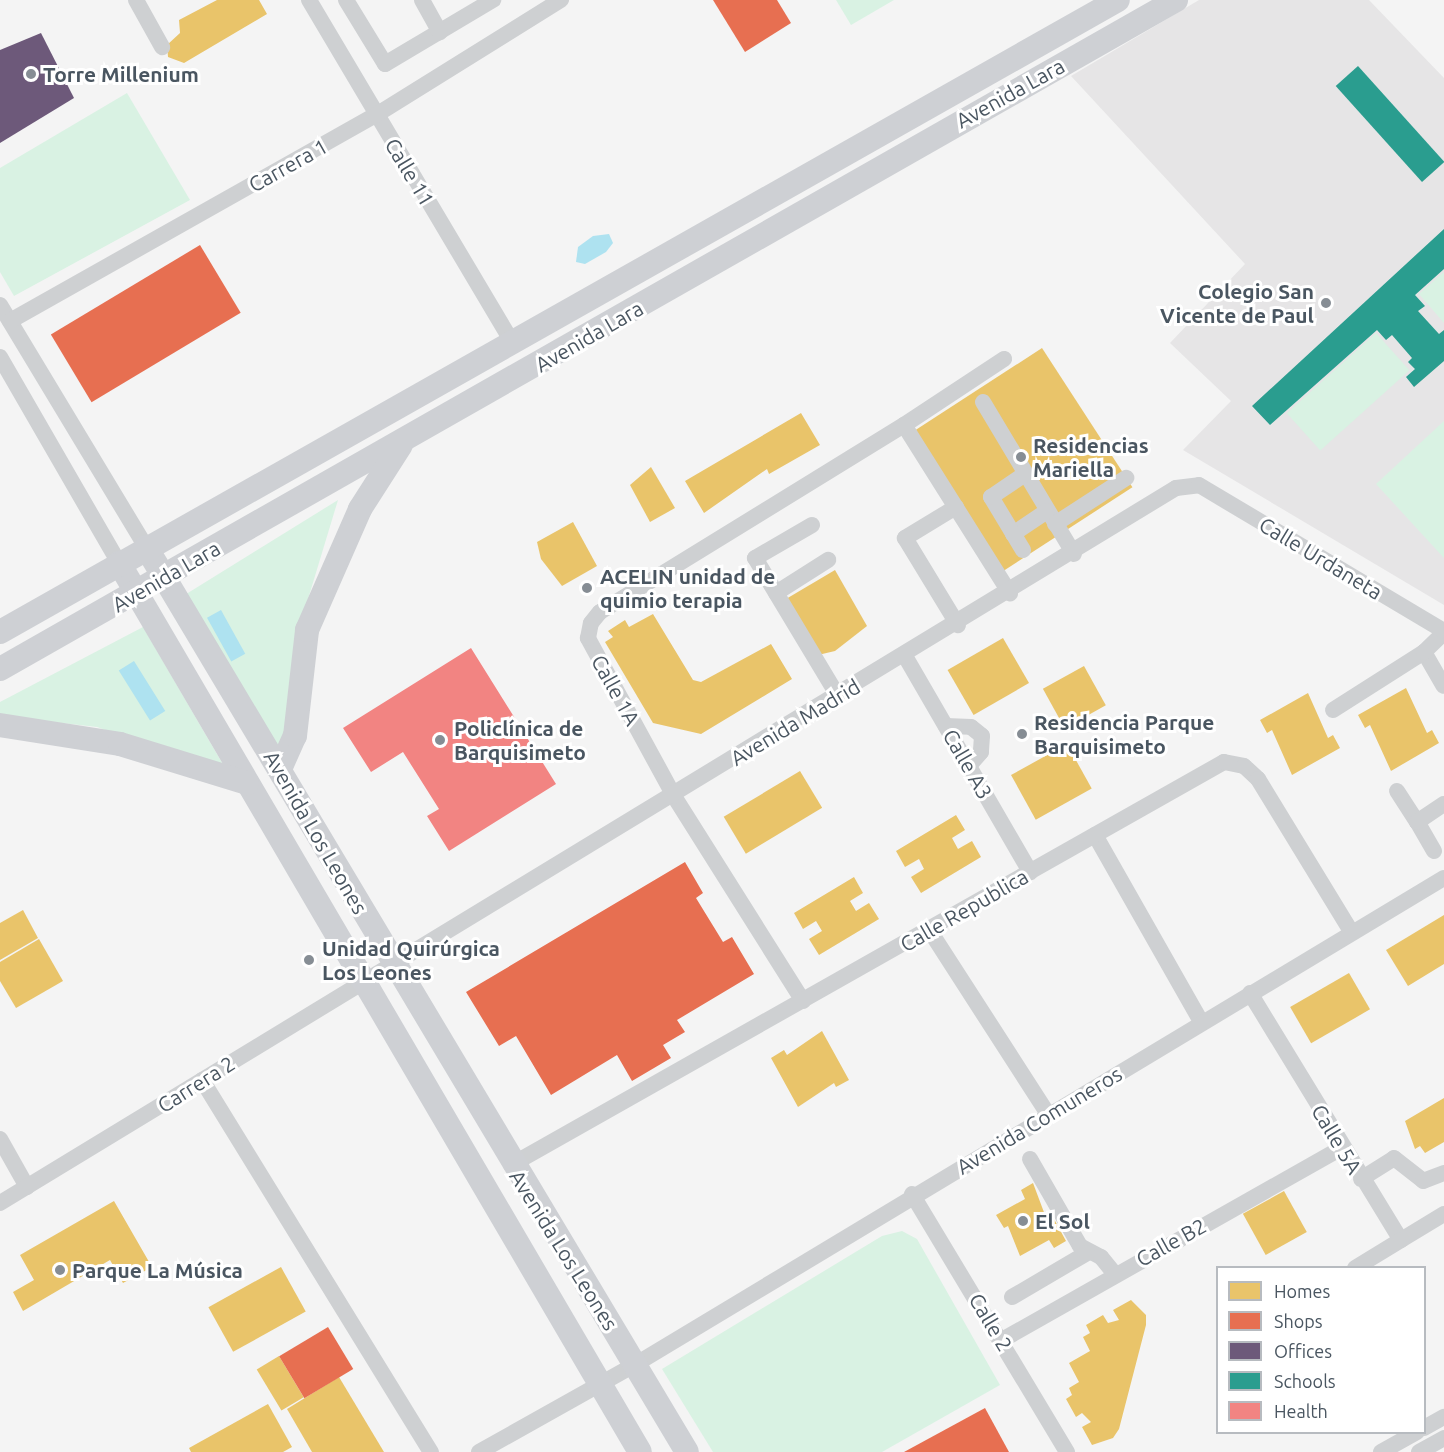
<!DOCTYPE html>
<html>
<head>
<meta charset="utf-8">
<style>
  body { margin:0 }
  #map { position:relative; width:1444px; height:1452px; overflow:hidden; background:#f4f4f4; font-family:Ubuntu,sans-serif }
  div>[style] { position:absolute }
  .education>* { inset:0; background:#e6e5e6 }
  .green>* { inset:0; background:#d9f2e3; transform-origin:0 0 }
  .water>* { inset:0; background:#aee2f0; transform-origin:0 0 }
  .homes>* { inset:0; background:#e9c46a; transform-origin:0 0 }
  .shops>* { inset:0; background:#e76f51; transform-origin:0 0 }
  .offices>* { inset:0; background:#6d597a }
  .schools>* { inset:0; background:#2a9d8f; transform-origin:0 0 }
  .health>* { inset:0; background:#f28482 }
  .street>* { height:16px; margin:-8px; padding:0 8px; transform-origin:8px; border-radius:8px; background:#ced0d2 }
  .secondary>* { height:24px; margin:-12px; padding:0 12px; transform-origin:12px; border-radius:12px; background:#ced0d4 }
  .dots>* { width:16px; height:16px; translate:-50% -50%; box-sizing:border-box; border:3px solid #fff; border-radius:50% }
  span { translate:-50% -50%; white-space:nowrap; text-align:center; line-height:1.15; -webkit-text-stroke:6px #fff; paint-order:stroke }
  .poi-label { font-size:21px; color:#4a5661; font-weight:700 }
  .left { translate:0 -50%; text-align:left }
  .right { translate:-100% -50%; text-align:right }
  .street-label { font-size:21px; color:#4a5661 }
  .legend { position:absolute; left:1216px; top:1266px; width:210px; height:168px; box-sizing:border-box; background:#fff; border:2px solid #b7bbc0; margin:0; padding:8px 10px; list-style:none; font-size:18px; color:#4a5661 }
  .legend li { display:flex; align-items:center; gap:12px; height:30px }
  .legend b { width:30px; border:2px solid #b7bbc0 }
</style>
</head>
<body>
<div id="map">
  <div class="education">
    <div style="clip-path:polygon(1199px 0,1369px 0,1444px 78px,1444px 605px,1183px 450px,1231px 401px,1170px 343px,1245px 264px,1071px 76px)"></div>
  </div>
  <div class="green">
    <div style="clip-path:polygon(836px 0,894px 0,851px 25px)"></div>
    <div style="clip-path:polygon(127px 93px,190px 200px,14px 296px,0 272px,0 168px)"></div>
    <div style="clip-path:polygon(1444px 272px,1444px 323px,1419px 294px)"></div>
    <div style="left:1376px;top:333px;width:50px;height:120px;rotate:48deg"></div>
    <div style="clip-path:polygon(1444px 421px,1444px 558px,1376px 484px)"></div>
    <div style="clip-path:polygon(338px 500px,305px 609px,281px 752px,183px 596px)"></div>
    <div style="clip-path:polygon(143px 627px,228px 773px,97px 727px,0 716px,0 702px)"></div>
    <div style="clip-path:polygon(902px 1231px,917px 1239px,1000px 1385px,882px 1452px,713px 1452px,662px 1369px,882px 1236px)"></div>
  </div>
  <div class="water">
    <div style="clip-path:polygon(609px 234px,613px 243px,606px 252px,585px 264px,576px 262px,578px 247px,593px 236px)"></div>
    <div style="left:221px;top:610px;width:50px;height:16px;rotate:61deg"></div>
    <div style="left:134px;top:661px;width:59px;height:18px;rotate:58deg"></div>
  </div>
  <div class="homes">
    <div style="clip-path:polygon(217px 0,259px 0,267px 14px,184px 63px,168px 57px,167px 45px,180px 33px,179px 20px)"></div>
    <div style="left:1042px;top:348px;width:166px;height:153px;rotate:57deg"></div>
    <div style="clip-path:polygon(801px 413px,820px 445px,769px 474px,767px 469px,704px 513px,685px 481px)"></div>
    <div style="clip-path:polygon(651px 467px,675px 508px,650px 522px,630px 485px)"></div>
    <div style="clip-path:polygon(573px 522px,597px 566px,562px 586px,541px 559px,537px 542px)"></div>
    <div style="clip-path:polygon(835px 570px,867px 626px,835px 651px,818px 655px,786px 599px)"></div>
    <div style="clip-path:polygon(653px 614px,693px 680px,701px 682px,771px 644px,792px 679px,701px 734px,653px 723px,605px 642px,613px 637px,608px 631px,625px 620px,629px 627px)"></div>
    <div style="left:1003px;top:638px;width:52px;height:64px;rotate:60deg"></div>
    <div style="left:1084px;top:666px;width:45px;height:47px;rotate:61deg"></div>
    <div style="clip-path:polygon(1406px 688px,1427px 733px,1432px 730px,1439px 743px,1391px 771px,1370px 725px,1365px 728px,1358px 715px)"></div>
    <div style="clip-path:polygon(1308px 693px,1328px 738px,1333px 735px,1340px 748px,1292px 775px,1272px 730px,1267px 733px,1260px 720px)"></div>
    <div style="left:1067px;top:744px;width:51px;height:64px;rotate:61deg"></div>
    <div style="left:800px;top:771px;width:43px;height:89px;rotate:59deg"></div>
    <div style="clip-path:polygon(956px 815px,965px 830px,952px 838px,958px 849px,972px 841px,981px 857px,921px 893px,911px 877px,924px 869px,919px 859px,905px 867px,896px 851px)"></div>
    <div style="clip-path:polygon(854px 877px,863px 893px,850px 901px,856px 911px,869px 903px,879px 919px,819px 955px,809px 939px,822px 931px,816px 921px,803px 929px,794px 913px)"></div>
    <div style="clip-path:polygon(23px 910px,38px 938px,0 960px,0 923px)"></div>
    <div style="clip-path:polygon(1444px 915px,1444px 964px,1408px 986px,1386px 950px)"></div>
    <div style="clip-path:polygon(39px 939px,63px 981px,16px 1008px,0 981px,0 962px)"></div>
    <div style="left:1349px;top:973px;width:42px;height:68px;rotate:60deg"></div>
    <div style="clip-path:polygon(822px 1031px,849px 1080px,836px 1087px,834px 1083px,798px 1107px,771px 1058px,784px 1050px,787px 1055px)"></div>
    <div style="clip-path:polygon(1444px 1098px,1444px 1142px,1425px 1153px,1420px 1146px,1415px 1149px,1405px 1121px)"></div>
    <div style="clip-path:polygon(1033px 1183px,1048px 1223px,1054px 1219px,1066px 1241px,1054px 1248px,1049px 1240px,1020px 1256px,1008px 1226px,1004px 1228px,996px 1215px,1025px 1199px,1021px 1190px)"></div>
    <div style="left:1284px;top:1191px;width:47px;height:47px;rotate:61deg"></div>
    <div style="clip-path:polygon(114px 1201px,152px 1267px,123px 1283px,110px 1260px,23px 1311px,13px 1292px,34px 1280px,20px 1255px)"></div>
    <div style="left:281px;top:1267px;width:51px;height:83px;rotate:61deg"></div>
    <div style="clip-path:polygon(1131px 1300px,1146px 1315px,1146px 1325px,1119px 1429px,1113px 1438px,1092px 1445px,1082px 1427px,1091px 1422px,1082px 1413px,1076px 1417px,1066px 1399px,1072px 1395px,1069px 1388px,1079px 1382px,1069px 1363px,1090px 1351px,1083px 1337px,1090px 1333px,1086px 1325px,1103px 1315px,1108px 1323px,1119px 1320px,1113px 1310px)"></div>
    <div style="left:279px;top:1356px;width:48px;height:26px;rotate:59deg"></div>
    <div style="clip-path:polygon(339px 1377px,384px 1452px,312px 1452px,287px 1409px)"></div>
    <div style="clip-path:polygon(268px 1404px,292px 1447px,283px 1452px,191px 1452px,189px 1448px)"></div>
  </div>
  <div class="shops">
    <div style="clip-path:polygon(713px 0,777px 0,791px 23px,745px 52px)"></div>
    <div style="left:200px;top:245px;width:79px;height:174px;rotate:59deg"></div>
    <div style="clip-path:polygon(685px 862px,703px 893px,696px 898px,723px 942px,732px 937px,754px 974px,677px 1020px,685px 1032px,663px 1045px,671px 1058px,632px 1081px,617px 1055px,551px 1095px,516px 1036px,499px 1046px,466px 992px)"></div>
    <div style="left:328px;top:1327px;width:49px;height:57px;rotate:59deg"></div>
    <div style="clip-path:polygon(985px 1408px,1009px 1452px,904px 1452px)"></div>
  </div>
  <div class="offices">
    <div style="clip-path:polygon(41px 33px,74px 98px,0 143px,0 50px)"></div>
  </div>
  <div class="schools">
    <div style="left:1358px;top:66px;width:129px;height:30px;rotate:48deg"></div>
    <div style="clip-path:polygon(1444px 229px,1444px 269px,1415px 295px,1425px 306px,1418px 311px,1439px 334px,1444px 330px,1444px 361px,1414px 387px,1406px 377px,1415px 369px,1408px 362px,1412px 358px,1392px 335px,1386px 340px,1377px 330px,1270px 425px,1252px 406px)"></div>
  </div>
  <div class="health">
    <div style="clip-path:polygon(471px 648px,556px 784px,449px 851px,427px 816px,439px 809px,403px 752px,371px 772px,343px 728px)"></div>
  </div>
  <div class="street">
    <div style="left:136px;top:0;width:54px;rotate:61deg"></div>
    <div style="left:309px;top:0;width:400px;rotate:59.3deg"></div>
    <div style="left:346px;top:0;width:75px;rotate:58.6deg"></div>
    <div style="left:385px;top:64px;width:126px;rotate:-30.7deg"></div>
    <div style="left:422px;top:0;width:37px;rotate:61deg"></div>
    <div style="left:0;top:305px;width:283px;rotate:58.9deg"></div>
    <div style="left:10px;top:321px;width:420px;rotate:-29.4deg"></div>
    <div style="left:376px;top:115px;width:218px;rotate:-31.9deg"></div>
    <div style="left:0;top:357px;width:238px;rotate:60deg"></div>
    <div style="left:983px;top:402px;width:177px;rotate:59.1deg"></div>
    <div style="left:904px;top:425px;width:120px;rotate:-33.4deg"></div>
    <div style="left:956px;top:507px;width:60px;rotate:148.7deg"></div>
    <div style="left:905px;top:538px;width:102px;rotate:58.7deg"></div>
    <div style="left:1055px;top:524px;width:85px;rotate:-32.9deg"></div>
    <div style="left:812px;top:525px;width:66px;rotate:149.9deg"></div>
    <div style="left:755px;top:558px;width:161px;rotate:59deg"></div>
    <div style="left:1013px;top:534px;width:41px;rotate:-34.1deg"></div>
    <div style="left:1023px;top:550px;width:62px;rotate:-121.1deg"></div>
    <div style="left:991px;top:497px;width:41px;rotate:-34.1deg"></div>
    <div style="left:776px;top:593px;width:62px;rotate:-32.4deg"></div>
    <div style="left:1424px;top:652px;width:39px;rotate:60deg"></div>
    <div style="left:905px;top:656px;width:250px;rotate:59.9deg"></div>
    <div style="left:1333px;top:710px;width:108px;rotate:-32.5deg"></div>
    <div style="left:1424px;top:652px;width:28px;rotate:-44deg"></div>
    <div style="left:946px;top:726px;width:25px;rotate:2deg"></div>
    <div style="left:971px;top:727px;width:14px;rotate:39deg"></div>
    <div style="left:982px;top:736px;width:16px;rotate:94deg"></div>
    <div style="left:981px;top:752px;width:18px;rotate:131deg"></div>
    <div style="left:1397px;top:791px;width:37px;rotate:57deg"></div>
    <div style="left:1095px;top:835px;width:216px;rotate:60.4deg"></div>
    <div style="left:1434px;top:851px;width:34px;rotate:-120deg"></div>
    <div style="left:1417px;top:822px;width:32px;rotate:-34deg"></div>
    <div style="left:930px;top:931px;width:218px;rotate:57.2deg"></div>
    <div style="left:1250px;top:993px;width:289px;rotate:58.6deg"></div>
    <div style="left:1401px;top:1240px;width:50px;rotate:-31.2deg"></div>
    <div style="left:803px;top:1001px;width:242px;rotate:-122.2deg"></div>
    <div style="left:674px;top:796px;width:180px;rotate:-118.6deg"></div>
    <div style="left:588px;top:638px;width:15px;rotate:-79deg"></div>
    <div style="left:591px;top:623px;width:14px;rotate:-51deg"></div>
    <div style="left:600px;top:612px;width:357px;rotate:-31.6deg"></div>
    <div style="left:904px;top:425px;width:199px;rotate:57.8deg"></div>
    <div style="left:202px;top:1080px;width:437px;rotate:58.4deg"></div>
    <div style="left:0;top:1139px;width:55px;rotate:60.6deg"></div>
    <div style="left:1030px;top:1159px;width:100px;rotate:60.1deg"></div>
    <div style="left:1080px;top:1246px;width:24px;rotate:28deg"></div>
    <div style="left:1101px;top:1257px;width:22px;rotate:51deg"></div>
    <div style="left:511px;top:1165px;width:819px;rotate:-29.48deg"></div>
    <div style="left:1224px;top:762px;width:20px;rotate:11deg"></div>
    <div style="left:1244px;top:766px;width:19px;rotate:43deg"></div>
    <div style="left:1258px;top:779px;width:180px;rotate:58.6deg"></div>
    <div style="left:1361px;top:1179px;width:39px;rotate:-32deg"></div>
    <div style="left:1394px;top:1158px;width:37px;rotate:38deg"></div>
    <div style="left:1423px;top:1181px;width:22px;rotate:-21deg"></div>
    <div style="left:912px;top:1194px;width:301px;rotate:59deg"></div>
    <div style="left:0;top:1203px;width:1376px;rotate:-31.3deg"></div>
    <div style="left:1176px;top:488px;width:23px;rotate:-7deg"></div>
    <div style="left:1199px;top:485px;width:285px;rotate:30.8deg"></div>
    <div style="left:1355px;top:1268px;width:54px;rotate:-31.3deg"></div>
    <div style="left:1012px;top:1297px;width:87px;rotate:-30.4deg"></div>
    <div style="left:1002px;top:1340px;width:390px;rotate:-29.5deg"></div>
    <div style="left:1424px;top:1428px;width:23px;rotate:-29deg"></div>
    <div style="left:479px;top:1452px;width:180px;rotate:-29.3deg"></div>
    <div style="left:636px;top:1364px;width:943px;rotate:-31.03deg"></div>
    <div style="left:1381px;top:1452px;width:41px;rotate:-29.1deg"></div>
    <div style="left:1419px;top:1452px;width:29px;rotate:-29deg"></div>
  </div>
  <div class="secondary">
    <div style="left:146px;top:547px;width:1054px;rotate:59.13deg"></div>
    <div style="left:119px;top:563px;width:1030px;rotate:59.63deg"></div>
    <div style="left:0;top:632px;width:1284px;rotate:-29.48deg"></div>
    <div style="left:0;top:669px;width:1353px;rotate:-29.63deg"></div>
    <div style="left:0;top:725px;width:121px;rotate:9deg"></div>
    <div style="left:120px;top:744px;width:133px;rotate:17.1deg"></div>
    <div style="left:280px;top:769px;width:36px;rotate:-66deg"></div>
    <div style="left:295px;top:736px;width:107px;rotate:-83.5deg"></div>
    <div style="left:307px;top:630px;width:132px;rotate:-66.3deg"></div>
    <div style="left:360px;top:509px;width:76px;rotate:-57.4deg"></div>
  </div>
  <div class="dots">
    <div style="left:31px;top:74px;background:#868d94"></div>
    <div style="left:1326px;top:303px;background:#868d94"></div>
    <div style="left:1021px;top:457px;background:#868d94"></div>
    <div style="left:587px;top:588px;background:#868d94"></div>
    <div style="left:1022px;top:734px;background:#868d94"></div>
    <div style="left:440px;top:740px;background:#868d94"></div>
    <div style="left:309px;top:960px;background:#868d94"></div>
    <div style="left:1023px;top:1221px;background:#868d94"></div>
    <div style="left:60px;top:1270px;background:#868d94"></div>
  </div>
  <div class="poi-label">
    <span class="left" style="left:43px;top:74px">Torre Millenium</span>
    <span class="right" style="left:1314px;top:303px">Colegio San<br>Vicente de Paul</span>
    <span class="left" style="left:1033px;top:457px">Residencias<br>Mariella</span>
    <span class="left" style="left:600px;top:588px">ACELIN unidad de<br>quimio terapia</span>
    <span class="left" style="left:1034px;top:734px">Residencia Parque<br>Barquisimeto</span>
    <span class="left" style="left:454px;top:740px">Policlínica de<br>Barquisimeto</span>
    <span class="left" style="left:322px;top:960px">Unidad Quirúrgica<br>Los Leones</span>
    <span class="left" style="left:1035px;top:1221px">El Sol</span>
    <span class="left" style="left:72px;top:1270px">Parque La Música</span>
  </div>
  <div class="street-label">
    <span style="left:1010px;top:93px;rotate:-29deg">Avenida Lara</span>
    <span style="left:288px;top:165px;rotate:-29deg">Carrera 1</span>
    <span style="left:410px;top:172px;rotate:59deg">Calle 11</span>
    <span style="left:589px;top:336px;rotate:-30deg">Avenida Lara</span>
    <span style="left:1321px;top:558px;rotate:31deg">Calle Urdaneta</span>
    <span style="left:166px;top:576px;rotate:-30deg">Avenida Lara</span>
    <span style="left:616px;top:690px;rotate:61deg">Calle 1A</span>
    <span style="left:795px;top:722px;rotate:-31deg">Avenida Madrid</span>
    <span style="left:968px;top:764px;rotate:60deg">Calle A3</span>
    <span style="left:316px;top:832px;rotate:60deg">Avenida Los Leones</span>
    <span style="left:964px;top:910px;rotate:-30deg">Calle Republica</span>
    <span style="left:196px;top:1084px;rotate:-32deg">Carrera 2</span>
    <span style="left:1039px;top:1120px;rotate:-31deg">Avenida Comuneros</span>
    <span style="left:1337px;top:1139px;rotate:59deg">Calle 5A</span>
    <span style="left:1171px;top:1242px;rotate:-29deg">Calle B2</span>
    <span style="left:564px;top:1250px;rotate:58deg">Avenida Los Leones</span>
    <span style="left:991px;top:1322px;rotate:59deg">Calle 2</span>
  </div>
  <ul class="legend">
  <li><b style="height:16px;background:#e9c46a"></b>Homes</li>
  <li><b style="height:16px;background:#e76f51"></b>Shops</li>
  <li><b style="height:16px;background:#6d597a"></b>Offices</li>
  <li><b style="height:16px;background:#2a9d8f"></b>Schools</li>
  <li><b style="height:16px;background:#f28482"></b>Health</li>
  </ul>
</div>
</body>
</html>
